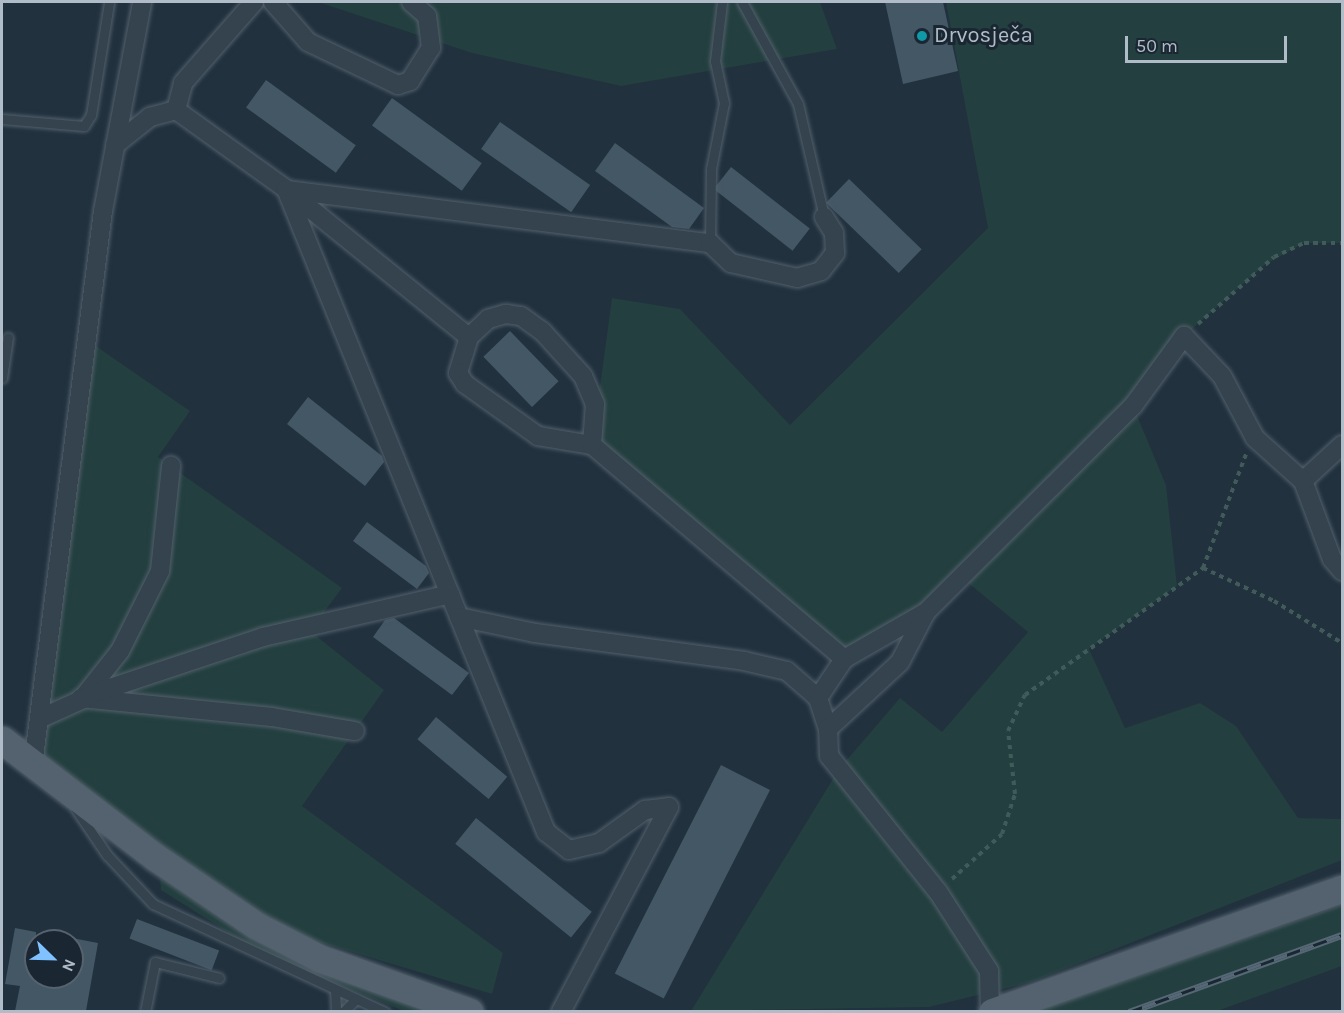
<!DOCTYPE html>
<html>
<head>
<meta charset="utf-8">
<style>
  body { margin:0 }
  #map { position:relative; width:1344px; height:1013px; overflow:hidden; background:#21313e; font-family:Karla,sans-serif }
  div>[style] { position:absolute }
  .green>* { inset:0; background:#233f3f }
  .building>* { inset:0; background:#445765; transform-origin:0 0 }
  .path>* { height:4px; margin-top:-2px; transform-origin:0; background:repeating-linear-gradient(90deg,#415b5b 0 4.5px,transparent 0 9px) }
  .roads { filter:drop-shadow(0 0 2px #53606c) drop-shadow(0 0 2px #53606c) }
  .service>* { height:9px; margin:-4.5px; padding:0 4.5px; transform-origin:4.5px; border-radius:4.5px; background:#35434e }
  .minor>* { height:18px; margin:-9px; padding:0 9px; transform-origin:9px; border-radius:9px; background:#35434e }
  .primary>* { height:27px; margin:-13.5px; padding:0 13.5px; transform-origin:13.5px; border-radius:13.5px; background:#53626e }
  .rail>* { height:7px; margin-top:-3.5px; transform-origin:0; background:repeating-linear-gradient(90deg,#1a2733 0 14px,#566775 0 28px); box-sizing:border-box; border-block:2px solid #566775 }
  .dots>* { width:16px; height:16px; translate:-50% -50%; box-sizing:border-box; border:3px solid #1a2733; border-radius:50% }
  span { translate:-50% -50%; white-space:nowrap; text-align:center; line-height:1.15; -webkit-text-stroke:6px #1a2733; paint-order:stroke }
  .poi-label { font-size:22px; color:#b0bdc9 }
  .left { translate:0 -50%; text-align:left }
  .frame { position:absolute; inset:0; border:3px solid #b0bdc9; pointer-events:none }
  .north { position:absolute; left:24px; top:929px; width:60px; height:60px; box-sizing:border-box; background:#1a2733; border:2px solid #56636f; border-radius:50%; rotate:113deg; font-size:16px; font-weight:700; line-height:24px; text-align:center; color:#b0bdc9 }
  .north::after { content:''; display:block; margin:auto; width:21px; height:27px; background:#80c1ff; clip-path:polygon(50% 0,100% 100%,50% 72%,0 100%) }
  .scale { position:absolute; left:1125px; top:36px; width:162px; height:27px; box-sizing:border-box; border:3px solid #b0bdc9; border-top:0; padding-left:8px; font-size:18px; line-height:21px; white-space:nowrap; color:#b0bdc9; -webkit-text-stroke:4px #1a2733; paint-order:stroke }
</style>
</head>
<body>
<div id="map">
  <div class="green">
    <div style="clip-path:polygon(318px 2px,820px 2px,837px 49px,621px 86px,472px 53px)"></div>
    <div style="clip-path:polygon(946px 2px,1342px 2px,1342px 243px,1304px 243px,1266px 264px,1184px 336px,1133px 406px,1166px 485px,1177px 586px,1089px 649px,1125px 728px,1200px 703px,1236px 726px,1298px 818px,1342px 819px,1342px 860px,1031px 982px,929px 1007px,691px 1011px,839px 769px,900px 698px,942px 732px,1028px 632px,961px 577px,844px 659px,592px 445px,612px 298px,680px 309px,790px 425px,988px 228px)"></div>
    <div style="clip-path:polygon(87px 340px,190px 411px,158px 457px,342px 588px,310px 631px,384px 690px,302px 806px,503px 953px,492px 994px,252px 922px,33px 765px)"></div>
    <div style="clip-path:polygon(160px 876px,440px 1011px,404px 1011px,264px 955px,161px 890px)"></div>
    <div style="clip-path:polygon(1342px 905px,1342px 966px,1217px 1011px,1033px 1012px)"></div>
  </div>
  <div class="building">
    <div style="clip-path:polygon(885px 2px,943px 2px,958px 71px,903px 84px)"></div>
    <div style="left:266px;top:80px;width:111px;height:34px;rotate:36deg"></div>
    <div style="left:392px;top:98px;width:111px;height:34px;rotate:36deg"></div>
    <div style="left:500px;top:122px;width:110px;height:33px;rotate:35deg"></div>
    <div style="clip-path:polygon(615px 143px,704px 208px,689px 229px,672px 227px,595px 171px)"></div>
    <div style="left:731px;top:167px;width:100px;height:28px;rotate:38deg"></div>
    <div style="left:849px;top:179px;width:101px;height:33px;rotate:44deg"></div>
    <div style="left:510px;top:331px;width:70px;height:37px;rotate:46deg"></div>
    <div style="clip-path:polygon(308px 397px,382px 456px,384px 462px,365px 486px,287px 424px)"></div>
    <div style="clip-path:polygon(367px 522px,426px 566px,429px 573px,417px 589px,353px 541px)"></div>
    <div style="clip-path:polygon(394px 618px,469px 673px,452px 695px,373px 637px,385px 620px)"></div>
    <div style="left:436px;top:717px;width:93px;height:29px;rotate:40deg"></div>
    <div style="left:721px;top:765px;width:55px;height:234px;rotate:27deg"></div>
    <div style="left:476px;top:818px;width:149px;height:33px;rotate:39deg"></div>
    <div style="left:137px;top:919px;width:88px;height:21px;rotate:21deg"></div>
    <div style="clip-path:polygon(15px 928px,36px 932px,36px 977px,72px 977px,72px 938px,98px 943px,86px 1011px,15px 1011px,20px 986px,5px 984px)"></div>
  </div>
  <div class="path">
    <div style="left:1198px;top:324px;width:101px;rotate:-41.4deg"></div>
    <div style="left:1274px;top:257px;width:33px;rotate:-25deg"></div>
    <div style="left:1304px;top:243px;width:38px"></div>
    <div style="left:1203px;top:568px;width:78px;rotate:24.9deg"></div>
    <div style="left:1274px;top:601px;width:80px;rotate:31.7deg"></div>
    <div style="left:952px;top:879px;width:67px;rotate:-42deg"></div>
    <div style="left:1002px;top:834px;width:42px;rotate:-72deg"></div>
    <div style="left:1015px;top:794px;width:63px;rotate:-96.3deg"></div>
    <div style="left:1008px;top:731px;width:40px;rotate:-65deg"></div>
    <div style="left:1025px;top:695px;width:219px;rotate:-35.5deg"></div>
    <div style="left:1203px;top:568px;width:122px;rotate:-69.3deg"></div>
  </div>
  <div class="roads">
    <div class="service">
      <div style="left:742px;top:2px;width:116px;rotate:61.2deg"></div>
      <div style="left:798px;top:104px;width:116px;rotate:77deg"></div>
      <div style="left:2px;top:119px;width:82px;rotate:4.9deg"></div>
      <div style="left:84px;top:126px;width:13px;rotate:-58deg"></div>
      <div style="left:91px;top:115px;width:114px;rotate:-80.9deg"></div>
      <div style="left:710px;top:243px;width:74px;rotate:-89.2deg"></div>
      <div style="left:711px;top:169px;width:67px;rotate:-78.9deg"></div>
      <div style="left:724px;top:103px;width:43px;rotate:-102.1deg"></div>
      <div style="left:715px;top:61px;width:59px;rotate:-83.2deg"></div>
      <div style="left:2px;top:378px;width:41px;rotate:-81.7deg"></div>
      <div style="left:75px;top:808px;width:57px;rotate:55.8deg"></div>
      <div style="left:107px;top:855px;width:67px;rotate:46.8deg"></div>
      <div style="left:153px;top:904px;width:256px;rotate:25deg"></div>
      <div style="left:335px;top:990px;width:22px;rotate:87deg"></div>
      <div style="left:145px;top:1012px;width:51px;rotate:-78.7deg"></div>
      <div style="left:155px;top:962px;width:66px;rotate:14deg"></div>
      <div style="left:343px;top:1012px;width:18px;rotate:-45deg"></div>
    </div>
    <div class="minor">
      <div style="left:273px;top:2px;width:53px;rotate:48.8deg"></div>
      <div style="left:308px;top:42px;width:100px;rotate:25.5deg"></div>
      <div style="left:398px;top:85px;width:13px;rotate:-18deg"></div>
      <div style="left:410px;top:81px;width:39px;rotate:-58deg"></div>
      <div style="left:431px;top:48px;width:32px;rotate:-97deg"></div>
      <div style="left:427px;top:16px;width:21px;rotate:-139deg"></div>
      <div style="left:176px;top:110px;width:28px;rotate:-75deg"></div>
      <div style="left:183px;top:83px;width:108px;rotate:-48.8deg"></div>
      <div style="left:115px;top:145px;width:45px;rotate:-38.7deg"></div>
      <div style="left:150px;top:117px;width:27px;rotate:-15deg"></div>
      <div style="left:176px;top:110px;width:135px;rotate:35.7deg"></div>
      <div style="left:286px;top:189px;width:235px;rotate:39deg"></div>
      <div style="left:469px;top:337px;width:38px;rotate:107deg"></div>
      <div style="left:458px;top:373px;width:13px;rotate:58deg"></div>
      <div style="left:465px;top:384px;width:90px;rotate:35.5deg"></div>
      <div style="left:538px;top:436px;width:55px;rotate:9.5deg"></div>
      <div style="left:592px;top:445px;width:331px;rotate:40.3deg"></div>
      <div style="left:286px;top:189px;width:694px;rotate:67.98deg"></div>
      <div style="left:546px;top:832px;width:29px;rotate:38deg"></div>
      <div style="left:569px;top:850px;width:31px;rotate:-13deg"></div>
      <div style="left:599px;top:843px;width:57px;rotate:-35.7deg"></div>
      <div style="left:645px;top:810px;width:24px;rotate:-7deg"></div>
      <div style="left:669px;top:807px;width:232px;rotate:117.8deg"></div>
      <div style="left:288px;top:190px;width:425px;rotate:7.2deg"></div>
      <div style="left:710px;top:243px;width:29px;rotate:44deg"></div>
      <div style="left:731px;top:263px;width:68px;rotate:12.8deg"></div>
      <div style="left:797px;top:278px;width:25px;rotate:-16deg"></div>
      <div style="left:821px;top:271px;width:23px;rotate:-52deg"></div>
      <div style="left:835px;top:253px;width:20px;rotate:-93deg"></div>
      <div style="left:834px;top:233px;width:19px;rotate:-122deg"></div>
      <div style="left:469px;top:337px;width:26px;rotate:-43deg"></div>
      <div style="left:488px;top:319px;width:19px;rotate:-16deg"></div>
      <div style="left:506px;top:314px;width:15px;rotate:8deg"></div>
      <div style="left:521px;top:316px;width:26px;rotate:36deg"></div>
      <div style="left:542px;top:331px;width:61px;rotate:47.7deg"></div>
      <div style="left:583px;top:376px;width:30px;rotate:67deg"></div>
      <div style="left:595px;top:404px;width:41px;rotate:94.2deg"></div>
      <div style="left:1342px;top:445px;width:53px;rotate:137.3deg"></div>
      <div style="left:1303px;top:481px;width:83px;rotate:69.6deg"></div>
      <div style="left:1332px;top:559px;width:16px;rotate:50deg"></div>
      <div style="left:459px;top:617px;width:78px;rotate:11.9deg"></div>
      <div style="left:535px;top:633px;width:211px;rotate:7.6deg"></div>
      <div style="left:744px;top:661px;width:44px;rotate:13.1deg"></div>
      <div style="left:787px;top:671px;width:41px;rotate:41.1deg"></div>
      <div style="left:85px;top:695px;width:56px;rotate:-51.5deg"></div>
      <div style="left:120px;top:651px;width:89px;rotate:-63.4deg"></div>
      <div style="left:160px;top:571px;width:106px;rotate:-84deg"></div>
      <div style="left:81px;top:698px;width:192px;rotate:5.7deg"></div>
      <div style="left:272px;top:717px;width:84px;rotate:9.6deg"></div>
      <div style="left:39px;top:719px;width:68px;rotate:-24.3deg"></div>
      <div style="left:101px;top:691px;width:171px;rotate:-18.4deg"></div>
      <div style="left:263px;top:637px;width:192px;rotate:-12.9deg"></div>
      <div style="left:828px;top:729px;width:33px;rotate:-108deg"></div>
      <div style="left:818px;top:698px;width:47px;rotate:-56.3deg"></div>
      <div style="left:844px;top:659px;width:95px;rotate:-29.8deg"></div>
      <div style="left:33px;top:765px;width:558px;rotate:-82.8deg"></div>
      <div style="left:103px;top:211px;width:213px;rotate:-79.4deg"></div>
      <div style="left:990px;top:1012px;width:41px;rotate:-91.4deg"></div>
      <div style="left:989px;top:971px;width:94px;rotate:-122.8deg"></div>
      <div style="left:938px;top:892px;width:174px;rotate:-128.7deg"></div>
      <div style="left:829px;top:756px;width:27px;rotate:-92deg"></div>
      <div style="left:828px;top:729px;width:98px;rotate:-42.9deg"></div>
      <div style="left:900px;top:662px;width:56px;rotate:-62.5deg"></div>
      <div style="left:926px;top:612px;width:292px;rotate:-44.9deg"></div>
      <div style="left:1133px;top:406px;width:87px;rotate:-53.9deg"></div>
      <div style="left:1184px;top:336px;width:55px;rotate:46.5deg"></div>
      <div style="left:1222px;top:376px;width:70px;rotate:62deg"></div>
      <div style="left:1255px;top:438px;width:64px;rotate:41.9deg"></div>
    </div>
    <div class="primary">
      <div style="left:2px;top:740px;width:193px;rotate:37.4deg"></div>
      <div style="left:155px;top:857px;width:123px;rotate:34.1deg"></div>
      <div style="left:257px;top:926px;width:70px;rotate:27.3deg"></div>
      <div style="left:319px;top:958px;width:160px;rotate:19.7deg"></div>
      <div style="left:992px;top:1012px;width:371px;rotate:-19.4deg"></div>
    </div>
  </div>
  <div class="rail">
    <div style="left:1129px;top:1012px;width:226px;rotate:-19.9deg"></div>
  </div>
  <div class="dots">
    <div style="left:922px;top:36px;background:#0f9aa8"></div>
  </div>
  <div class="poi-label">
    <span class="left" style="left:934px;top:36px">Drvosječa</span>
  </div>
  <div class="frame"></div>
  <div class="north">N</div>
  <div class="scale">50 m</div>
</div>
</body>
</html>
